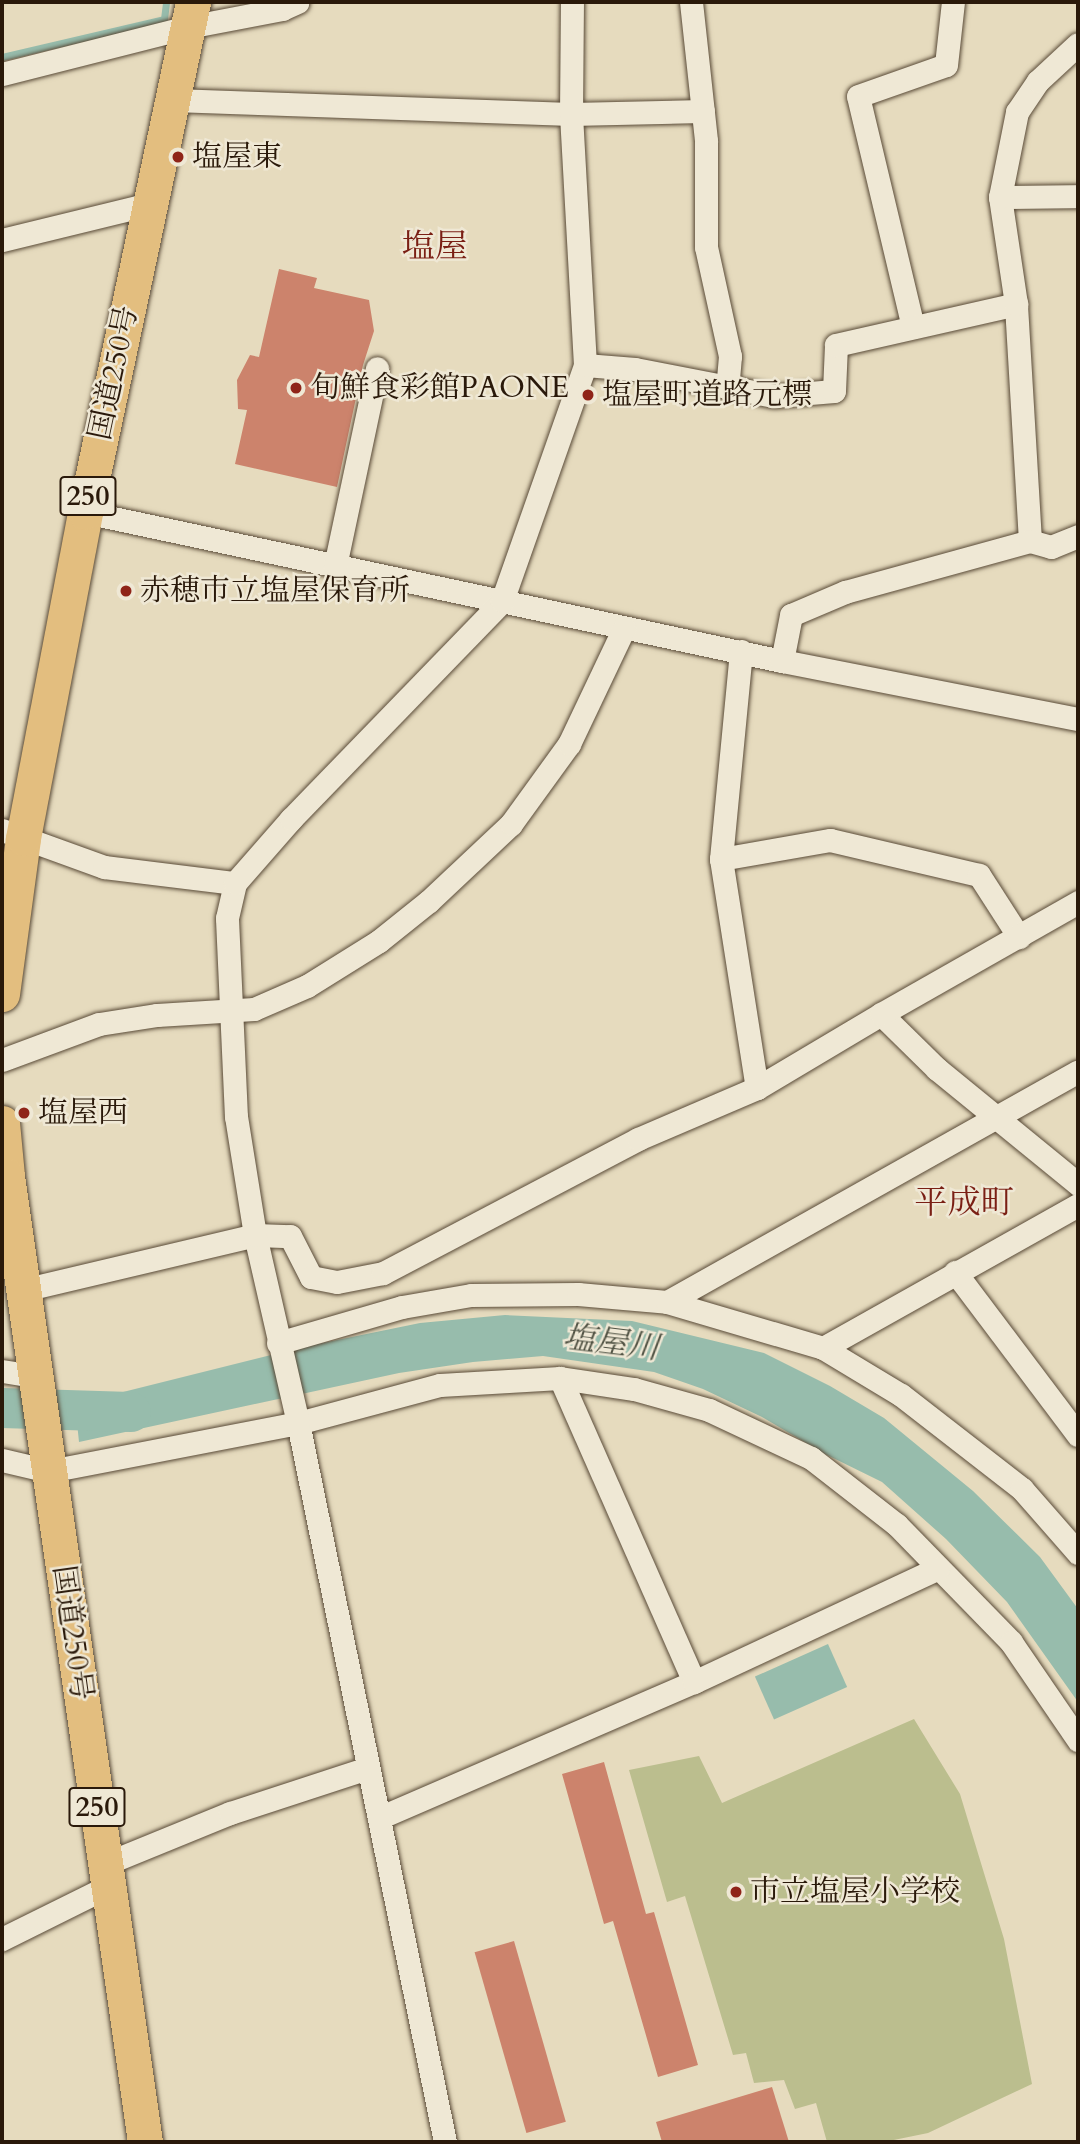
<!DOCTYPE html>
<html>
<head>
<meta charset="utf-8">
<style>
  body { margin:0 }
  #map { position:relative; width:1080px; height:2144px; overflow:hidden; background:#e6dbbe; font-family:Cardo,"Noto Serif JP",serif }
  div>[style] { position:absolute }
  .green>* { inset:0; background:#bbbe8e }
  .water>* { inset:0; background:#97bcac; transform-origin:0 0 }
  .stream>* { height:7px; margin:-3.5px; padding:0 3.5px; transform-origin:3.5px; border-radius:3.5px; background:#97bcac }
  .river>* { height:40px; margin:-20px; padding:0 20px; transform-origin:20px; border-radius:20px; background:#97bcac }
  .building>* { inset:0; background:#cc836c; transform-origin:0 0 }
  .roads { filter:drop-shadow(0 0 2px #594a37) drop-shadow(0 0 2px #594a37) }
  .minor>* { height:23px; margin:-11.5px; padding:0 11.5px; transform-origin:11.5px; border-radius:11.5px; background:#efe8d5 }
  .highway>* { height:35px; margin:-17.5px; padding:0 17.5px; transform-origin:17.5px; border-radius:17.5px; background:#e3be7f }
  .dots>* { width:19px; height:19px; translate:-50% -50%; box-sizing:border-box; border:4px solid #efe8d5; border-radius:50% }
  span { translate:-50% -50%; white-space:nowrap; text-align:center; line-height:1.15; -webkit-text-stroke:5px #efe8d5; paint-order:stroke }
  .shield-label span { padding:2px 5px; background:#efe8d5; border:2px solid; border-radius:5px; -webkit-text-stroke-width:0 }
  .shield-label { font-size:28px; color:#2a190a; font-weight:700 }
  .poi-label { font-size:30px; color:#2a190a }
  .left { translate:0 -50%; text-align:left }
  .street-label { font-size:30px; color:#2a190a }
  .water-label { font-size:32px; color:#505243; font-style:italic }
  .quarter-label { font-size:33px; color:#7a1f14 }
  .frame { position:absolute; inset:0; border:4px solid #2a190a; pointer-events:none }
</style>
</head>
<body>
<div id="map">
  <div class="green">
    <div style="clip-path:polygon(914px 1719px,960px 1794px,1004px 1939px,1032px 2084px,928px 2133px,884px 2142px,827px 2142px,816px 2103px,795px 2109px,784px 2080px,754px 2083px,746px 2053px,733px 2055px,685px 1896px,667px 1902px,629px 1770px,699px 1756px,722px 1803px)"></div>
  </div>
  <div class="water">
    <div style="clip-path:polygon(505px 1315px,632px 1321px,764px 1353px,830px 1386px,884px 1418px,973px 1491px,1040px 1557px,1078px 1609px,1078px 1702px,1007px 1602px,946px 1539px,882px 1482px,825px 1454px,762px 1417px,703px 1389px,654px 1372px,543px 1356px,473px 1362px,399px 1373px,79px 1442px,74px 1394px,123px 1392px,303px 1347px,420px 1323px)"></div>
    <div style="left:828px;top:1644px;width:47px;height:80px;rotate:66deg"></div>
  </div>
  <div class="stream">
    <div style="left:2px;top:57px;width:166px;rotate:-13.2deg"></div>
    <div style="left:164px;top:19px;width:17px;rotate:-83deg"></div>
  </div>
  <div class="river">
    <div style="left:2px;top:1408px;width:129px;rotate:1.8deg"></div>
  </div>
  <div class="building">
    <div style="clip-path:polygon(279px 269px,317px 278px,314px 288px,369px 300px,374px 331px,363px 365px,337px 487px,235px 464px,247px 410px,238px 409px,237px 380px,250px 355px,259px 357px)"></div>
    <div style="clip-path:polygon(604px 1762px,646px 1914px,654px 1912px,698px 2065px,658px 2077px,613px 1921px,604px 1924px,562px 1774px)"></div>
    <div style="left:514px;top:1941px;width:188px;height:41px;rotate:74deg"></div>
    <div style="clip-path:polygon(772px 2087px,789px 2142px,662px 2142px,656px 2122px)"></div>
  </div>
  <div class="roads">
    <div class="minor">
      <div style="left:691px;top:2px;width:140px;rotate:83.8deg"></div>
      <div style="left:706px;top:141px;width:106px;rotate:90deg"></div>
      <div style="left:706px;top:247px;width:112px;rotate:77.6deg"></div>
      <div style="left:730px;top:356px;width:32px;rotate:95deg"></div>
      <div style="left:2px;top:74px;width:192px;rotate:-14.2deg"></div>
      <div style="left:188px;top:27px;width:96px;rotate:-10.8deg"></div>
      <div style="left:282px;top:9px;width:17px;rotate:-24deg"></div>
      <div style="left:173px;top:100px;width:398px;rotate:2deg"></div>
      <div style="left:571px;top:114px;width:132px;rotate:-1.3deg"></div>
      <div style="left:1000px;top:197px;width:78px;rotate:-0.7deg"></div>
      <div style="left:2px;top:240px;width:152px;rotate:-13.7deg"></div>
      <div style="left:913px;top:327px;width:237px;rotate:-103.4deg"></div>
      <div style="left:858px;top:96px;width:93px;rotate:-19.4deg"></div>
      <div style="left:946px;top:65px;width:63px;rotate:-83.7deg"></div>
      <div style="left:585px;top:365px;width:50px;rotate:4.6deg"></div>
      <div style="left:635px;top:369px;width:142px;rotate:11deg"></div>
      <div style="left:774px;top:396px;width:60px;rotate:-4.8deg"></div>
      <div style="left:834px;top:391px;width:46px;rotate:-87.5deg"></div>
      <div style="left:836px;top:345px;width:185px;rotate:-12.8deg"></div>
      <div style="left:85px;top:512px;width:713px;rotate:12.07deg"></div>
      <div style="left:782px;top:661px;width:302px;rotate:11.1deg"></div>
      <div style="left:1030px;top:541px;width:237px;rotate:-93.4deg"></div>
      <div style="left:1016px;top:304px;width:108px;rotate:-98.5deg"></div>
      <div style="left:1000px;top:197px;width:87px;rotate:-78.7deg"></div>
      <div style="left:1017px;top:112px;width:37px;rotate:-56deg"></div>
      <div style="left:1038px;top:81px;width:54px;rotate:-42.8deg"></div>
      <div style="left:335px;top:566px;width:202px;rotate:-78deg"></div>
      <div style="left:741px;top:651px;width:209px;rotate:95.5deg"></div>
      <div style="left:721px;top:859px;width:232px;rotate:81.1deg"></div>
      <div style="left:782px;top:661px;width:47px;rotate:-78.9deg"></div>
      <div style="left:791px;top:615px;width:59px;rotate:-23.1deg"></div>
      <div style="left:845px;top:592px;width:192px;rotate:-15.4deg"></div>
      <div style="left:1030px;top:541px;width:22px;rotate:16deg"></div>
      <div style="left:1051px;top:547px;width:29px;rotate:-22deg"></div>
      <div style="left:2px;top:830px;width:109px;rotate:19.9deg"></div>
      <div style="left:104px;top:867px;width:132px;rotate:7deg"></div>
      <div style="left:721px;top:859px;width:111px;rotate:-9.9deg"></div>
      <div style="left:830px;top:840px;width:153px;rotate:13.2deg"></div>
      <div style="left:979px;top:875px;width:74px;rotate:57.2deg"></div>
      <div style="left:881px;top:1014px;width:78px;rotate:44.5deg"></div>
      <div style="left:937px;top:1069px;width:182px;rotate:39.2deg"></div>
      <div style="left:2px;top:1060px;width:103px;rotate:-20.4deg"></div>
      <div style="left:99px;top:1024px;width:59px;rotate:-8.8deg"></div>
      <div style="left:157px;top:1015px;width:97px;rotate:-3.5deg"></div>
      <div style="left:254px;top:1009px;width:58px;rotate:-23.5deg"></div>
      <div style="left:307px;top:986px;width:85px;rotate:-32deg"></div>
      <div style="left:379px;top:941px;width:64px;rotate:-38.7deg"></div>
      <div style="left:429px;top:901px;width:112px;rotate:-43.2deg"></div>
      <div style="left:511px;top:824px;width:99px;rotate:-54.1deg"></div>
      <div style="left:569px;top:744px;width:128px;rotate:-64.6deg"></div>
      <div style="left:955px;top:1272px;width:204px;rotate:53deg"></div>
      <div style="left:23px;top:1290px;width:238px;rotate:-13.3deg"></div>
      <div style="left:255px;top:1235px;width:35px;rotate:2deg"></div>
      <div style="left:290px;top:1236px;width:46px;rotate:62.9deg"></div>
      <div style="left:311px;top:1277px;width:26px;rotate:11deg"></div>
      <div style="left:337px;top:1282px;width:47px;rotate:-11.1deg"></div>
      <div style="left:383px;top:1273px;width:288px;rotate:-27.7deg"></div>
      <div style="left:638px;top:1139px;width:129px;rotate:-23.2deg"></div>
      <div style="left:757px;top:1088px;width:144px;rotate:-30.8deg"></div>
      <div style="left:881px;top:1014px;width:227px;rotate:-29.6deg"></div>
      <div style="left:667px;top:1302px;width:471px;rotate:-29.3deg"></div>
      <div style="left:278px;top:1343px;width:129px;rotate:-16.2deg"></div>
      <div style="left:402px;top:1307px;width:70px;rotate:-9.9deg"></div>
      <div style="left:471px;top:1295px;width:107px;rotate:-0.5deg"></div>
      <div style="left:578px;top:1294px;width:89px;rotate:5.1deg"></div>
      <div style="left:667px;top:1302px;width:163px;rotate:16.4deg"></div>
      <div style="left:823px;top:1348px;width:91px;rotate:31.1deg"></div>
      <div style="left:901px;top:1395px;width:153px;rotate:37.8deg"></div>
      <div style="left:1022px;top:1489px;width:85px;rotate:48.8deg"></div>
      <div style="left:823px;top:1348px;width:292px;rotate:-29.3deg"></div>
      <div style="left:2px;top:1371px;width:33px;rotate:9deg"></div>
      <div style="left:560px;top:1378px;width:332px;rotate:66.2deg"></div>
      <div style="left:2px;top:1460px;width:48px;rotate:13.2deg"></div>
      <div style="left:49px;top:1471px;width:254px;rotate:-10.9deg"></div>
      <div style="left:298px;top:1423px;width:147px;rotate:-15deg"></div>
      <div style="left:440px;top:1385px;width:120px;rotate:-3.3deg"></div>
      <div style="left:560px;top:1378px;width:75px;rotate:8.5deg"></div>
      <div style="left:634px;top:1389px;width:78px;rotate:15.6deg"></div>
      <div style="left:709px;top:1410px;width:113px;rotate:25.2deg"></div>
      <div style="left:811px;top:1458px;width:109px;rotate:37.9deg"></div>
      <div style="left:897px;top:1525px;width:163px;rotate:45.7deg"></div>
      <div style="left:1011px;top:1642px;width:119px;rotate:55.6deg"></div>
      <div style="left:379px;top:1818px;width:343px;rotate:-23.4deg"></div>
      <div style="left:694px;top:1682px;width:269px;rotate:-25deg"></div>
      <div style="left:105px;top:1864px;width:135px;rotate:-22.2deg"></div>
      <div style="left:230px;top:1813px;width:145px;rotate:-18.1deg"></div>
      <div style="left:2px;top:1939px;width:119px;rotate:-26.4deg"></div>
      <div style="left:445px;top:2142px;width:734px;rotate:-101.55deg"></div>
      <div style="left:298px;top:1423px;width:193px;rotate:-102.9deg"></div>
      <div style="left:255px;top:1235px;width:120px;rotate:-99.1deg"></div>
      <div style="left:236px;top:1117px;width:199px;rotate:-92.6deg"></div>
      <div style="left:227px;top:918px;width:36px;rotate:-77deg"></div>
      <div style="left:235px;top:883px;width:85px;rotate:-48.8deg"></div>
      <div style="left:291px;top:819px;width:303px;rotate:-45.9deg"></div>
      <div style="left:502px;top:601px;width:250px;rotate:-70.6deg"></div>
      <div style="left:585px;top:365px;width:251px;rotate:-93.2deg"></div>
      <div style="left:571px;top:114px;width:112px;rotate:-89.5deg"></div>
    </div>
    <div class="highway">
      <div style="left:2px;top:994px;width:157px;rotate:-82.3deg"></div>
      <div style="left:23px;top:838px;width:332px;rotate:-79.2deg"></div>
      <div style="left:85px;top:512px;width:521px;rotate:-78.04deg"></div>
      <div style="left:2px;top:1123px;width:53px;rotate:84.6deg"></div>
      <div style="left:7px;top:1176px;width:976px;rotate:81.87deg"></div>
    </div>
  </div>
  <div class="dots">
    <div style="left:178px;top:157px;background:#8f2418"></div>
    <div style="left:296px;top:388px;background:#8f2418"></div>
    <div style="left:588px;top:395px;background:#8f2418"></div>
    <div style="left:126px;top:591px;background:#8f2418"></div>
    <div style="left:24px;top:1113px;background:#8f2418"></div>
    <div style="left:736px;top:1892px;background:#8f2418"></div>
  </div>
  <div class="shield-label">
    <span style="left:88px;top:496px">250</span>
    <span style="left:97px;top:1807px">250</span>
  </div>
  <div class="poi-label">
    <span class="left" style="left:192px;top:157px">塩屋東</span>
    <span class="left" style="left:310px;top:388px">旬鮮食彩館PAONE</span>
    <span class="left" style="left:602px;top:395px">塩屋町道路元標</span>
    <span class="left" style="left:140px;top:591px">赤穂市立塩屋保育所</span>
    <span class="left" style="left:38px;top:1113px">塩屋西</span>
    <span class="left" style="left:750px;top:1892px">市立塩屋小学校</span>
  </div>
  <div class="street-label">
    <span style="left:114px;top:373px;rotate:-78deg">国道250号</span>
    <span style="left:72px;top:1633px;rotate:82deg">国道250号</span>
  </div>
  <div class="water-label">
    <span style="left:611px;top:1343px;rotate:7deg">塩屋川</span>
  </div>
  <div class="quarter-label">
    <span style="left:435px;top:247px">塩屋</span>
    <span style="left:964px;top:1203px">平成町</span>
  </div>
  <div class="frame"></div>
</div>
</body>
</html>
